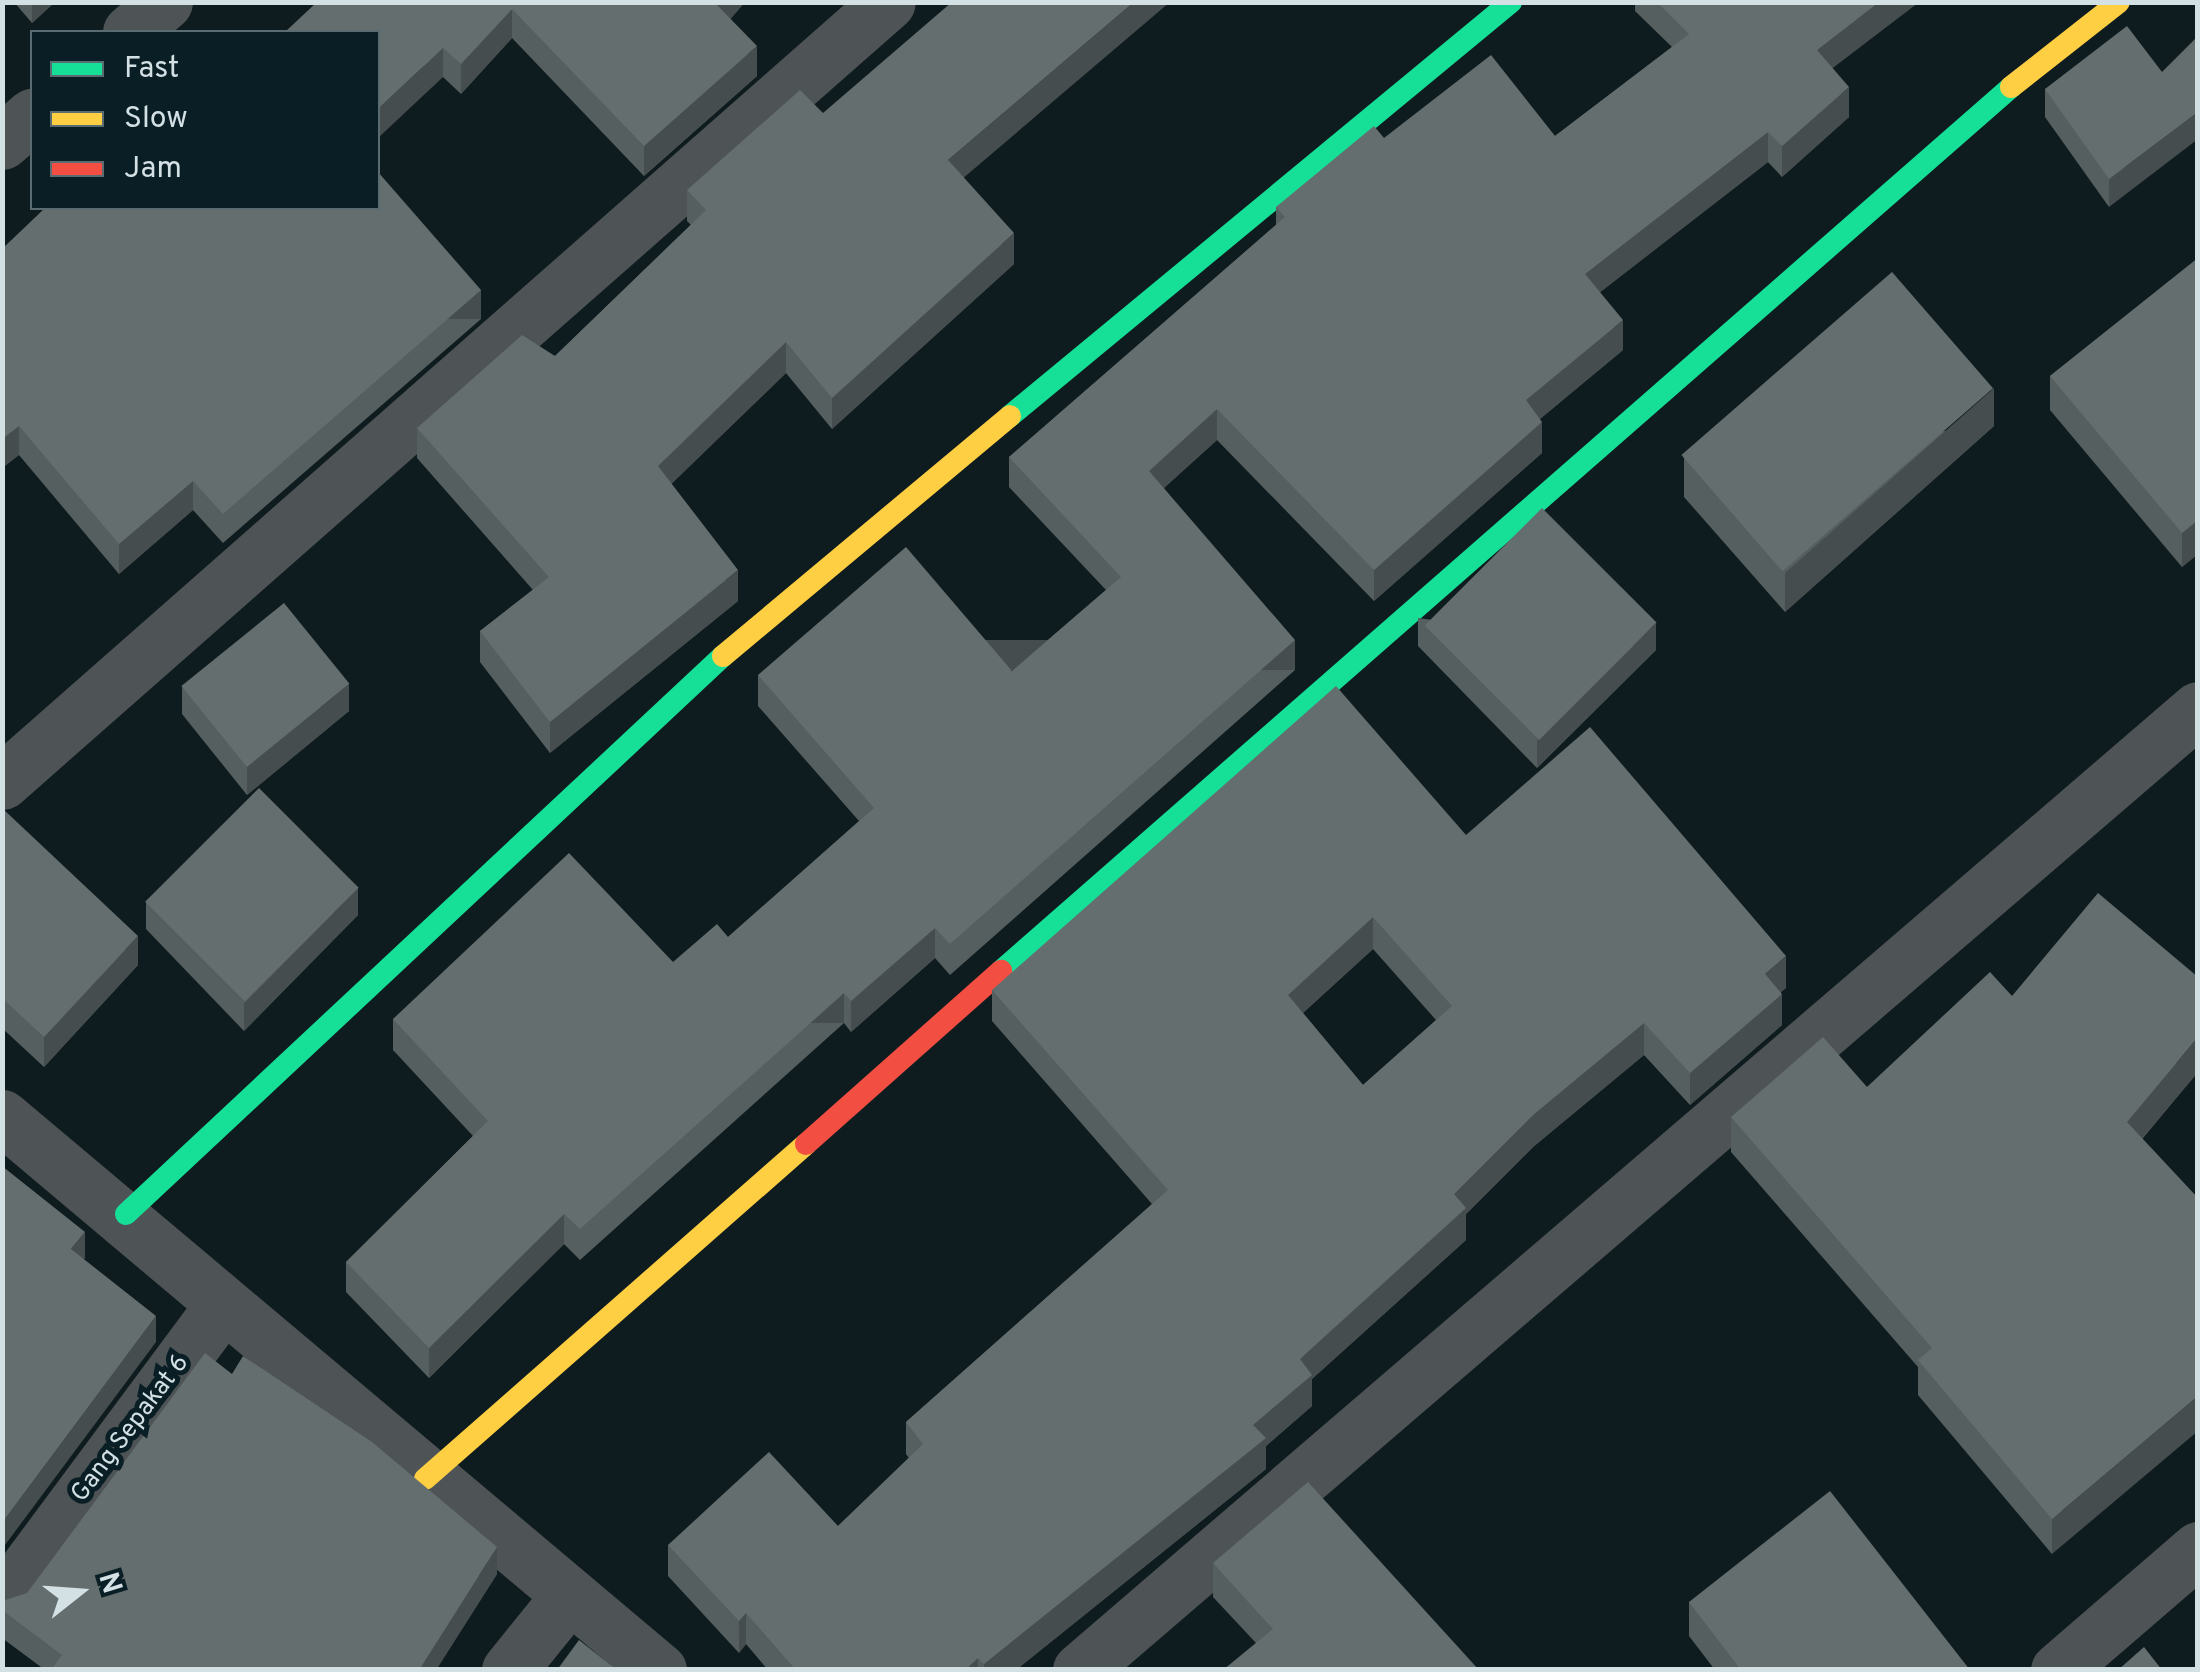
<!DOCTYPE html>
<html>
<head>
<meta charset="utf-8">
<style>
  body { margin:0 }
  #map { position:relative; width:2200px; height:1672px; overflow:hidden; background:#0f1c1f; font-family:Overpass,sans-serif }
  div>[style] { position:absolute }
  .street>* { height:55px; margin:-27.5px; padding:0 27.5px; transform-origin:27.5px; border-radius:27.5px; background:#4e5355 }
  .fast>* { height:22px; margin:-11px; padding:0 11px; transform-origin:11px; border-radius:11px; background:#16e098 }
  .slow>* { height:22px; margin:-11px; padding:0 11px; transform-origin:11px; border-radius:11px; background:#ffcf43 }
  .jam>* { height:22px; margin:-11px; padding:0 11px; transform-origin:11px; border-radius:11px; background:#f24e42 }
  .wall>* { inset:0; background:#565f5f }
  .shaded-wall>* { inset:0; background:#464d4e; transform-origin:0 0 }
  .building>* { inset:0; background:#646e6f; transform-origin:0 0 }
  span { translate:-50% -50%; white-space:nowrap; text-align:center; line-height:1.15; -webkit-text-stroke:10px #091f25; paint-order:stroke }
  .street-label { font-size:25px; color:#d3e0e4 }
  .frame { position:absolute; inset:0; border:5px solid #d3e0e4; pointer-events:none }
  .legend { position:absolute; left:30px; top:30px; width:350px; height:180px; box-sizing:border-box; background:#091f25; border:2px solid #5a6c71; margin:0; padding:12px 18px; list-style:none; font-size:30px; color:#d3e0e4 }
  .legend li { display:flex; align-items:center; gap:20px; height:50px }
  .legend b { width:50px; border:2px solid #5a6c71 }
  .north { position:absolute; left:30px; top:1542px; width:100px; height:100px; -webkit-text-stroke:8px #091f25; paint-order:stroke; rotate:73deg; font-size:28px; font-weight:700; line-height:40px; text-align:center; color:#d3e0e4 }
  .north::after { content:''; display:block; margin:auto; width:35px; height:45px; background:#d3e0e4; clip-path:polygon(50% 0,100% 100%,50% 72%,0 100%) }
</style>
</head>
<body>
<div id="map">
  <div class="street">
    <div style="left:130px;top:32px;width:46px;rotate:-40.6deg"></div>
    <div style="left:2px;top:142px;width:40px;rotate:-41deg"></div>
    <div style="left:2px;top:782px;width:1180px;rotate:-41.36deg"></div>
    <div style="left:2px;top:1117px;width:859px;rotate:40.09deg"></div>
    <div style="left:2px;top:1602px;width:371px;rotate:-53.4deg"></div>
    <div style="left:509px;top:1670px;width:92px;rotate:-51.1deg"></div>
    <div style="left:1080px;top:1670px;width:1474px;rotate:-40.68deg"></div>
    <div style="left:2058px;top:1670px;width:185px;rotate:-40.8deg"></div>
  </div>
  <div class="fast">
    <div style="left:1010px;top:416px;width:650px;rotate:-39.57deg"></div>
    <div style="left:1001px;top:971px;width:1342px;rotate:-41.19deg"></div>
    <div style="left:126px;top:1214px;width:817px;rotate:-43.07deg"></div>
  </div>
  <div class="slow">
    <div style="left:2011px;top:87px;width:137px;rotate:-38.2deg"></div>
    <div style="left:723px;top:656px;width:374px;rotate:-39.9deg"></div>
    <div style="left:425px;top:1479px;width:507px;rotate:-41.32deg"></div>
  </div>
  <div class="jam">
    <div style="left:806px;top:1144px;width:261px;rotate:-41.6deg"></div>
  </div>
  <div class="wall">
    <div style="clip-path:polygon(14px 2px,55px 2px,32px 23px)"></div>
    <div style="clip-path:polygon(317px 2px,745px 2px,730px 19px,757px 76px,644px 176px,512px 38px,461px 94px,443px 77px)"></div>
    <div style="clip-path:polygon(1635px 2px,1919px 2px,1832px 68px,1849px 117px,1782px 177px,1768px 162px,1600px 292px,1623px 350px,1540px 419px,1542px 453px,1374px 601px,1217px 440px,1164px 488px,1295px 670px,950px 975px,935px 958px,851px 1032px,844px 1023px,580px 1260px,564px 1244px,429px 1378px,346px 1292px,346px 1262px,473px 1136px,393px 1050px,393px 1019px,673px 962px,728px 937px,859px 821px,758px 706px,758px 675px,1012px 671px,1106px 590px,1009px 487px,1009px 457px,1276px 225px,1276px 207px,1384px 138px,1555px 136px,1672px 47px,1635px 11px)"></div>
    <div style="clip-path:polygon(2162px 72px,2109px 207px,2045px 117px,2045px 89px)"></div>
    <div style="clip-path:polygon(823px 113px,963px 178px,1014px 264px,832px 429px,786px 373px,671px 484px,738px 601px,550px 753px,480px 662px,480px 631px,533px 590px,417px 458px,417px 428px,555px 356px,691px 225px,687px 221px,687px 190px)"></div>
    <div style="clip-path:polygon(2px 249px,481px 319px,223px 543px,193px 510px,119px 574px,19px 455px,2px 468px)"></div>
    <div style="clip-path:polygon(2198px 258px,2198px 554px,2182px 567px,2050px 410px,2050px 376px)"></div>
    <div style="clip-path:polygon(1994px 426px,1785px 612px,1684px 497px,1684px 458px)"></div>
    <div style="clip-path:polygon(1418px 618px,1656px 650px,1537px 768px,1418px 646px)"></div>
    <div style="clip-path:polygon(182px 687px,349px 711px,247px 795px,182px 714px)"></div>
    <div style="clip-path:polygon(2px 808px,138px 965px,44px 1067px,2px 1028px)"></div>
    <div style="clip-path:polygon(evenodd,1466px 835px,1786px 988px,1781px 992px,1782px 1025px,1690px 1105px,1644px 1055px,1533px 1147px,1466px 1214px,1466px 1240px,1312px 1379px,1312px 1406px,1266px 1446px,1266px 1469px,1016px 1670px,768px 1670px,746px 1644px,739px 1653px,668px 1576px,668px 1545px,838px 1526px,909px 1458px,906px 1454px,906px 1422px,1152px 1204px,992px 1021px,992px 990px,1466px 835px,1373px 949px,1436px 1020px,1363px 1085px,1303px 1013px,1373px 949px)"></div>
    <div style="clip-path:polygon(146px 902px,358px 915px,244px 1031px,146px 929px)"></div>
    <div style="clip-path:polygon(2012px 996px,2198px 1072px,2143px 1138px,2052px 1554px,1918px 1395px,1918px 1367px,1731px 1152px,1731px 1117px,1867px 1087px)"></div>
    <div style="clip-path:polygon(1213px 1563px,1479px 1670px,1256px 1643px,1213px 1597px)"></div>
    <div style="clip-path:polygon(497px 1574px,436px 1670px,45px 1670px,2px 1638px,2px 1601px)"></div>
    <div style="clip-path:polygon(1689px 1602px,1970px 1670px,1715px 1670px,1689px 1636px)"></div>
  </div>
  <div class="shaded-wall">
    <div style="clip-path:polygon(32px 2px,55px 2px,32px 23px)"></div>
    <div style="clip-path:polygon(719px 2px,745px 2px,717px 35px,717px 5px)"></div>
    <div style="clip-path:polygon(1134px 2px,1170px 2px,948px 191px,948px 160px)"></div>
    <div style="clip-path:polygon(1879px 2px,1919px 2px,1817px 80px,1817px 50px)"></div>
    <div style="clip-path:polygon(512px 9px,512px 38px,461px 94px,461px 64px)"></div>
    <div style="clip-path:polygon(757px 46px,757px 76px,644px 176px,644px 146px)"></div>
    <div style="clip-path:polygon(443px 48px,443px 77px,378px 138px,378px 109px)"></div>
    <div style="clip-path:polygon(1849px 87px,1849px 117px,1782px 177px,1782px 146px)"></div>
    <div style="clip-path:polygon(2198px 112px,2198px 139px,2109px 207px,2109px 179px)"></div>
    <div style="clip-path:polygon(1768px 132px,1768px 162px,1585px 304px,1585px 274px)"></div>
    <div style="clip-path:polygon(1014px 233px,1014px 264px,832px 429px,832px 398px)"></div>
    <div style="left:481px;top:290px;width:29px;height:342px;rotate:90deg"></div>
    <div style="clip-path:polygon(1623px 320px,1623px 350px,1526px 430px,1526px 400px)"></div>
    <div style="clip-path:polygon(786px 342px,786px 373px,658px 497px,658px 466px)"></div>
    <div style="clip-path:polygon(1994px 388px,1994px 426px,1785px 612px,1785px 573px)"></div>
    <div style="clip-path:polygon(1217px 409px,1217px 440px,1149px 501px,1149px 471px)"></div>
    <div style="clip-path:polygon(1542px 422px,1542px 453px,1374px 601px,1374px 570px)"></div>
    <div style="clip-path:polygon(19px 426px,19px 455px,2px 468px,2px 439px)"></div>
    <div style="clip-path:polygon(193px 481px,193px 510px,119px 574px,119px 544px)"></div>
    <div style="clip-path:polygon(2198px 520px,2198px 554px,2182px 567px,2182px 533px)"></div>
    <div style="clip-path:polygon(738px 570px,738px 601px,550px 753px,550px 722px)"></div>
    <div style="clip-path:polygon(1656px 623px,1656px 650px,1537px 768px,1537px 741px)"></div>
    <div style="left:1295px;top:640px;width:30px;height:460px;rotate:90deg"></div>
    <div style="clip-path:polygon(349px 684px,349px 711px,247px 795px,247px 767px)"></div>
    <div style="clip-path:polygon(358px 888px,358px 915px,244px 1031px,244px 1003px)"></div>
    <div style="clip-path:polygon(1373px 917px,1373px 949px,1288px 1026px,1288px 995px)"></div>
    <div style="clip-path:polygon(935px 928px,935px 958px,851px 1032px,851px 1001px)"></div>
    <div style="clip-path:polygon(138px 936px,138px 965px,44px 1067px,44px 1037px)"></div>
    <div style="clip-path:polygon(1786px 956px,1786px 988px,1765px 1005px,1765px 974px)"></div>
    <div style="left:844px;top:993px;width:30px;height:354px;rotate:90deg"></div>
    <div style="clip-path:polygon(1782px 994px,1782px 1025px,1690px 1105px,1690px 1073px)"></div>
    <div style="clip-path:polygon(1644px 1023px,1644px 1055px,1533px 1147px,1466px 1214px,1466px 1240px,1312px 1379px,1312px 1406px,1266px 1446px,1266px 1469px,1016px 1670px,984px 1670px,984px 1664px,1253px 1425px,1300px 1359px,1454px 1194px,1533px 1115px)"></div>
    <div style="clip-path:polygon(2198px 1037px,2198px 1072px,2127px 1156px,2127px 1122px)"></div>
    <div style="clip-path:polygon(564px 1214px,564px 1244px,429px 1378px,429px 1348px)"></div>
    <div style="clip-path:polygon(85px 1232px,85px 1258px,71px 1275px,71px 1249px)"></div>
    <div style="clip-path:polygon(156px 1316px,156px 1342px,2px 1549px,2px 1523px)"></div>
    <div style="clip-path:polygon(2198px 1396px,2198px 1431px,2052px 1554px,2052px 1519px)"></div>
    <div style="clip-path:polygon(497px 1547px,497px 1574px,436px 1670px,419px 1670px)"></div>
    <div style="clip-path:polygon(746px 1613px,746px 1644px,739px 1653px,739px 1621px)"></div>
    <div style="clip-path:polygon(978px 1658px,978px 1670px,965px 1670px)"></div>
  </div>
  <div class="building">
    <div style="clip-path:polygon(317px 2px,719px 2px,717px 5px,757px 46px,644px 146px,512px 9px,461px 64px,443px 48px,378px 109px,378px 32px,285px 32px)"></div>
    <div style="clip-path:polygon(952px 2px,1134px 2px,948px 160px,1014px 233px,832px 398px,786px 342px,658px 466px,738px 570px,550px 722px,480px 631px,549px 577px,417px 428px,522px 335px,555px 356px,706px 210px,687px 190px,800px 90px,823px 113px)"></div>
    <div style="clip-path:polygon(1657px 2px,1879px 2px,1817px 50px,1849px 87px,1782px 146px,1768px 132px,1585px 274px,1623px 320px,1526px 400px,1542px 422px,1374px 570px,1217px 409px,1149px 471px,1295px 640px,950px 944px,935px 928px,851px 1001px,844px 993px,580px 1229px,564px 1214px,429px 1348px,346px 1262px,488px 1121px,393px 1019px,569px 853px,673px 962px,717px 924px,728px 937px,874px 808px,758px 675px,906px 547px,1012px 671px,1121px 577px,1009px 457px,1285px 217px,1276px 207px,1374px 126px,1384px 138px,1491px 55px,1555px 136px,1689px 34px)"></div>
    <div style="clip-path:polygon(2127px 26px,2162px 72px,2198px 36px,2198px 112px,2109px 179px,2045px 89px)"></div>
    <div style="clip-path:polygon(378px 172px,481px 290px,223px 514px,193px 481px,119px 544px,19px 426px,2px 439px,2px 249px,45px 208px,378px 208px)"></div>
    <div style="clip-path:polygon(2198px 258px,2198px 520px,2182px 533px,2050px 376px)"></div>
    <div style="left:1892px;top:272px;width:154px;height:279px;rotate:49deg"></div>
    <div style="left:1542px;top:508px;width:162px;height:166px;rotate:45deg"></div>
    <div style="left:284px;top:603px;width:104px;height:132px;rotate:51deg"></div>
    <div style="clip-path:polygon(evenodd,1336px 686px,1466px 835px,1590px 727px,1786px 956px,1765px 974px,1782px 994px,1690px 1073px,1644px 1023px,1533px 1115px,1454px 1194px,1466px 1208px,1300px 1359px,1312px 1375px,1253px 1425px,1266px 1438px,984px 1664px,978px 1658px,965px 1670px,796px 1670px,746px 1613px,739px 1621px,668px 1545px,769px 1452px,838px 1526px,923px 1444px,906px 1422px,1168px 1190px,992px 990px,1336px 686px,1373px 917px,1452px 1006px,1363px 1085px,1288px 995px,1373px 917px)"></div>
    <div style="left:259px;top:788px;width:141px;height:161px;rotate:45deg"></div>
    <div style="clip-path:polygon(2px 808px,138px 936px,44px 1037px,2px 998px)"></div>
    <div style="clip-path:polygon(2098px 893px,2198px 977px,2198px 1037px,2127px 1122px,2198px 1198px,2198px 1396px,2052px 1519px,1918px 1360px,1932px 1348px,1731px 1117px,1823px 1037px,1867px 1087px,1990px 972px,2012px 996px)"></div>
    <div style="clip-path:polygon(2px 1166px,85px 1232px,71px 1249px,156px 1316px,2px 1523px)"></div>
    <div style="clip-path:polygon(205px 1353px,232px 1374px,243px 1356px,372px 1442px,497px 1547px,419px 1670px,51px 1670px,62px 1655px,2px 1610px,2px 1601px,27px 1593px)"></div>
    <div style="clip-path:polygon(1308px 1482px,1479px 1670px,1223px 1670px,1273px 1629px,1213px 1563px)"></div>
    <div style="clip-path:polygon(1830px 1491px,1970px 1670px,1741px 1670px,1689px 1602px)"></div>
    <div style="clip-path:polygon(579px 1640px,617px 1670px,557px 1670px)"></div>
    <div style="clip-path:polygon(2144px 1647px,2162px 1670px,2118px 1670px)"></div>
  </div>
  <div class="street-label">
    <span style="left:131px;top:1429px;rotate:-53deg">Gang Sepakat 6</span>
  </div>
  <div class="frame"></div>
  <ul class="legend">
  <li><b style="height:12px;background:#16e098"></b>Fast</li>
  <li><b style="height:12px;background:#ffcf43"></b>Slow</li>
  <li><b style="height:12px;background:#f24e42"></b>Jam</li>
  </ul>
  <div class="north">N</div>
</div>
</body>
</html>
